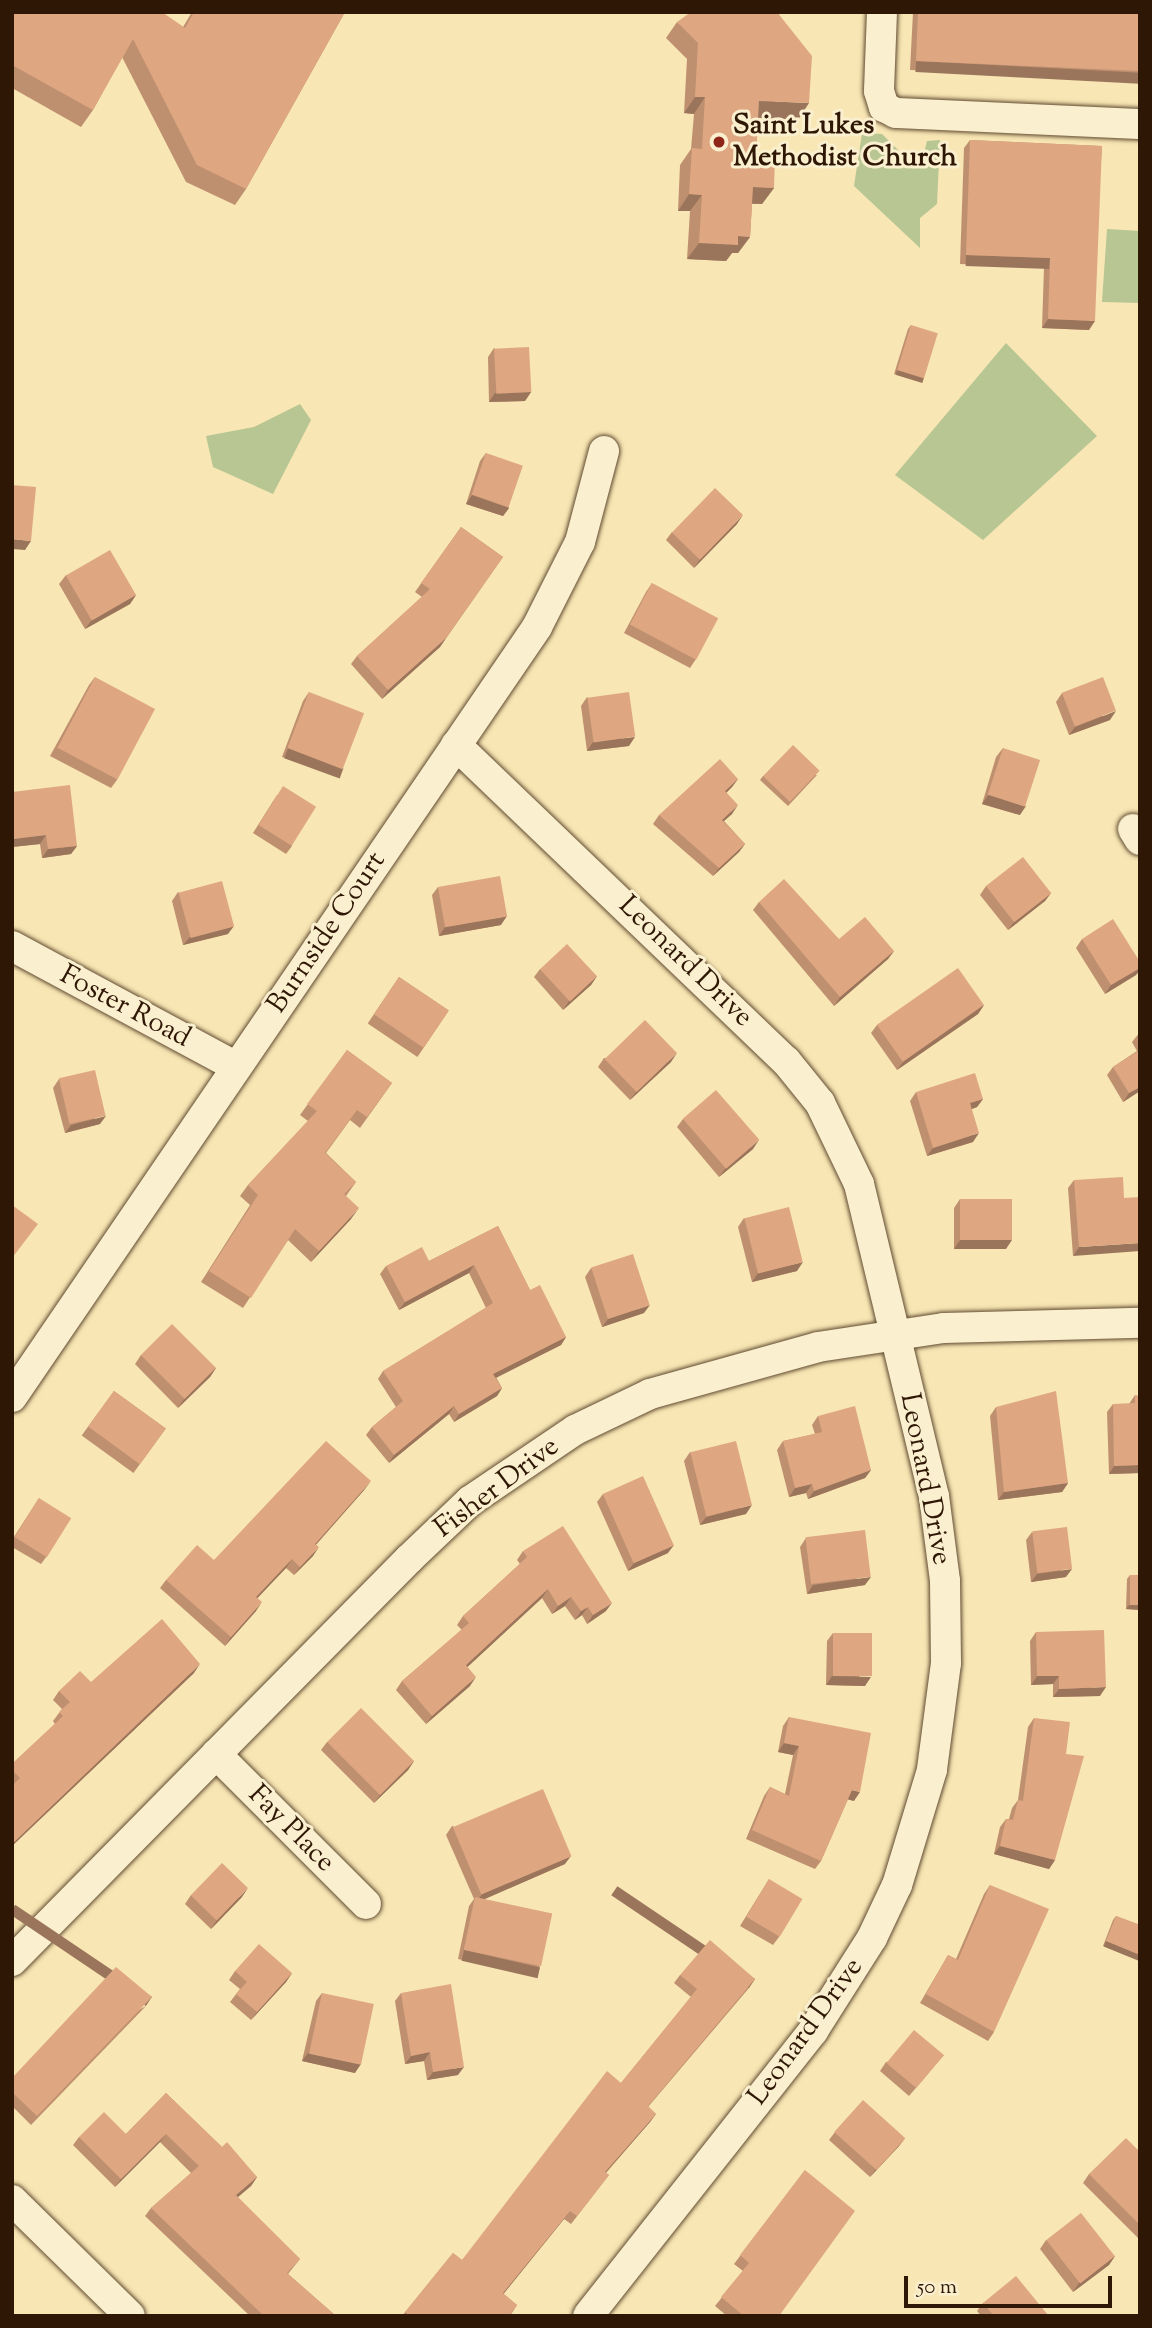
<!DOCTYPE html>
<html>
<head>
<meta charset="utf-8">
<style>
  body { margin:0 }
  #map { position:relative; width:1152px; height:2328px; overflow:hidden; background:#f8e6b4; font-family:"Sorts Mill Goudy",serif }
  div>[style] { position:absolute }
  .green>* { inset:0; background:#b7c692 }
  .roads { filter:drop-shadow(0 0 2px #604b31) drop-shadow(0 0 2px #604b31) }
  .minor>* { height:30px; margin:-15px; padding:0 15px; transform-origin:15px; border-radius:15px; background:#faefce }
  .wall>* { inset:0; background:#bf9070; transform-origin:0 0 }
  .shaded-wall>* { inset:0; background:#9b755b; transform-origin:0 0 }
  .building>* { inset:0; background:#dea782; transform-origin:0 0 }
  .dots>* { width:19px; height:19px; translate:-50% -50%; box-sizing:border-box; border:4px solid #faefce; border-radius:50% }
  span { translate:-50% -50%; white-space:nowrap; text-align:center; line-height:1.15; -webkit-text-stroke:6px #faefce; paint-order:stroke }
  .poi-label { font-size:28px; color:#2e1705; font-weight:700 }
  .left { translate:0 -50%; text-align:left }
  .street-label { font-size:28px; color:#2e1705 }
  .frame { position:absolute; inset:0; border:14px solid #2e1705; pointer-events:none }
  .scale { position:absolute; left:904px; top:2276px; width:208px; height:32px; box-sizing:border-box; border:4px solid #2e1705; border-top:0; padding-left:9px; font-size:21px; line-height:24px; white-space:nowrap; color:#2e1705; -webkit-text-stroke:5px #faefce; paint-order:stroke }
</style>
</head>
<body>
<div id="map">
  <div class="green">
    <div style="clip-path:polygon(862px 133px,882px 134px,900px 152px,924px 153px,927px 141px,940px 140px,937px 204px,920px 218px,920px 248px,854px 186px)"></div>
    <div style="clip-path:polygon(1107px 229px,1140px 231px,1140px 303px,1102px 302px)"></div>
    <div style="clip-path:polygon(1006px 343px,1097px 436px,983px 540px,895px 475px)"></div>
    <div style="clip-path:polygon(300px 404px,311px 420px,273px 494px,213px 467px,206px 436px,254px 427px)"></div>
  </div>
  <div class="roads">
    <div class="minor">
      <div style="left:882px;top:12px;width:79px;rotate:92.2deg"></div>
      <div style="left:879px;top:91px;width:17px;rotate:73deg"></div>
      <div style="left:884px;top:107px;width:13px;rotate:27deg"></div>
      <div style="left:896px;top:113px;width:244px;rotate:2.6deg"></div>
      <div style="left:456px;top:745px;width:457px;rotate:43.8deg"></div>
      <div style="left:786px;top:1061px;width:54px;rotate:51deg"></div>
      <div style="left:820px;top:1103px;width:90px;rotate:64.3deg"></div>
      <div style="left:859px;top:1184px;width:321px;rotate:76.5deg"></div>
      <div style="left:934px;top:1496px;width:86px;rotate:82.6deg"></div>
      <div style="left:945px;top:1581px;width:82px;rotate:89.3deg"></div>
      <div style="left:946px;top:1663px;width:108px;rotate:97.5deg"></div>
      <div style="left:932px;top:1770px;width:120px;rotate:106.9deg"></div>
      <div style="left:897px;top:1885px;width:59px;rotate:115.3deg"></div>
      <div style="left:872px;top:1938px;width:110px;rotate:122.4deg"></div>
      <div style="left:813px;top:2031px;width:363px;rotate:128.3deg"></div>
      <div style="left:1133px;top:829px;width:13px;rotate:58deg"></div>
      <div style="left:12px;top:946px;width:255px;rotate:28.3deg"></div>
      <div style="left:12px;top:1397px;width:932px;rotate:-55.71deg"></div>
      <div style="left:537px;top:627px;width:95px;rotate:-63.2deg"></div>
      <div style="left:580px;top:542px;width:94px;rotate:-75.2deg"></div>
      <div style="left:216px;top:1754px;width:212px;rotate:45deg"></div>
      <div style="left:12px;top:1961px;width:565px;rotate:-45.36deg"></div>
      <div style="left:409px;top:1559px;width:84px;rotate:-43.6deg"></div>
      <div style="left:470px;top:1501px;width:127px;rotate:-34.1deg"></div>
      <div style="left:575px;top:1430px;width:83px;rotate:-25.6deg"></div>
      <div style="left:650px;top:1394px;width:174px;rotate:-15.6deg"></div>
      <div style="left:818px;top:1347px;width:127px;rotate:-8.6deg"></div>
      <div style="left:944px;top:1328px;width:196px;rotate:-1.5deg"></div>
      <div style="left:12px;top:2200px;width:165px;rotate:44.5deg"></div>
    </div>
  </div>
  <div class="wall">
    <div style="clip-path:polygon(12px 12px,183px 27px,192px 12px,345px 12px,246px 189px,235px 205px,186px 182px,122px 57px,93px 110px,81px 127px,12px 88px)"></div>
    <div style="clip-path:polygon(913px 12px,1140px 12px,1140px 80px,910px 70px)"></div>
    <div style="clip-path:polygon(677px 22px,798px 120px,758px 118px,756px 157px,774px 188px,762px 204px,752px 204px,750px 237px,738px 253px,732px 253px,726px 261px,687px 259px,690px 211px,678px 211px,680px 165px,691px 149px,694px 114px,684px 113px,687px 59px,666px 38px)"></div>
    <div style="clip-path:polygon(970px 140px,1102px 146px,1089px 330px,1042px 328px,1044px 267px,960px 264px,964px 148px)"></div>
    <div style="clip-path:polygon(911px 325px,924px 378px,921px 382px,894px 374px,908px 329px)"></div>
    <div style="clip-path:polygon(494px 348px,531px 392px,525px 401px,489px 402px,488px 357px)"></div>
    <div style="clip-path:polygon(486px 453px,509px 508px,503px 516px,466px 504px,480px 461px)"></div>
    <div style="clip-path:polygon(737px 524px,694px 568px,666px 540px,672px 532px)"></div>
    <div style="clip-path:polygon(461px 527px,503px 557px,440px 647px,382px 699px,351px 664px,357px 656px,422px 597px,415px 592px)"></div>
    <div style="clip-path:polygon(66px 575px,136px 595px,130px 604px,85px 629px,59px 584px)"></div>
    <div style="clip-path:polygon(652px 583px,696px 659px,690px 668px,624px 633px,646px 592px)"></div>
    <div style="clip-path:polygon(95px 677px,117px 780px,111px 788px,50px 756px,89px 685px)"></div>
    <div style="clip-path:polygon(309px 692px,338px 777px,282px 757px,303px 701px)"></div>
    <div style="clip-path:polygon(1062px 693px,1110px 720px,1069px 735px,1056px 702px)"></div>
    <div style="clip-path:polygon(587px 697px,629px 746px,587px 751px,581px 706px)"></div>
    <div style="clip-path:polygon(1003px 748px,1020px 815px,982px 804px,996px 757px)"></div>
    <div style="clip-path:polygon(817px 775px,788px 806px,760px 780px,763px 776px)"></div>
    <div style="clip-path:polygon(738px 779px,732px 787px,726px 793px,732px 814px,724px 821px,745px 844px,739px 852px,713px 876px,653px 824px,659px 815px)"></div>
    <div style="clip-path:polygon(12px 792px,77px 846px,71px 854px,42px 858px,40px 844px,12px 847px)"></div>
    <div style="clip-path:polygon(277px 795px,292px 846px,286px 854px,253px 833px)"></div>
    <div style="clip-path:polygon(986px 886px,1051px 893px,1045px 901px,1008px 930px,980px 895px)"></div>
    <div style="clip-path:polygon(438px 887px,501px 925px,439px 936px,432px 895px)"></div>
    <div style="clip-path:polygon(178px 892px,228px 934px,183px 945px,172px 901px)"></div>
    <div style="clip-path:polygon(759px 902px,839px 939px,894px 951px,888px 959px,834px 1006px,753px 910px)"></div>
    <div style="clip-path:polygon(1082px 939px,1140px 962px,1140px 970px,1136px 975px,1105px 994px,1076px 948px)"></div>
    <div style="clip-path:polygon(540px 969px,597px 976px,591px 985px,563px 1010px,534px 977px)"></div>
    <div style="left:399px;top:977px;width:60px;height:56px;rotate:34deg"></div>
    <div style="clip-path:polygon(984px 1005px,978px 1014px,897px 1070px,871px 1033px,877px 1025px)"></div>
    <div style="clip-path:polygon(1140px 1032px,1140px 1091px,1123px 1102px,1107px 1075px,1113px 1067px,1137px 1051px,1132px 1042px)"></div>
    <div style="clip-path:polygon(347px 1050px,392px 1083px,360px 1128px,350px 1120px,326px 1153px,356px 1182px,346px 1196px,351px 1219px,311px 1262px,288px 1240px,243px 1308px,201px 1282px,250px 1205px,240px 1196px,248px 1185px,308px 1121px,300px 1115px)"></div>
    <div style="clip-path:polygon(604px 1058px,671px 1062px,630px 1100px,598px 1067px)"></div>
    <div style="clip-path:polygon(59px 1079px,100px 1124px,65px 1133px,53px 1088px)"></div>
    <div style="clip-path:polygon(916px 1092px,983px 1099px,977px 1107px,972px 1109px,973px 1142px,927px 1156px,910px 1101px)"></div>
    <div style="clip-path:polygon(683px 1119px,753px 1149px,719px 1177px,677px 1127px)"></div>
    <div style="clip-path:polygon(1074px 1180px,1124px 1198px,1073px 1256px,1068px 1188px)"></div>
    <div style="clip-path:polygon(960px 1199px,1006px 1249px,954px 1249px,954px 1208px)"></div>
    <div style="clip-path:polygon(744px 1218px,797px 1271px,752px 1282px,738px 1227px)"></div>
    <div style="clip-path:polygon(498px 1226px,530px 1290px,566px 1337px,561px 1345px,496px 1377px,502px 1388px,497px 1396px,454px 1422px,449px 1414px,389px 1463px,366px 1435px,372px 1427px,396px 1407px,378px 1379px,383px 1371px,486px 1308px,469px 1273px,399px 1310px,380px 1274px,386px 1266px,429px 1261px)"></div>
    <div style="clip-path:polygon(591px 1268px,644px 1313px,602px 1327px,585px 1277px)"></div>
    <div style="clip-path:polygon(141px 1355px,216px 1368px,210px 1377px,178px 1408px,135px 1364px)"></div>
    <div style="left:114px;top:1391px;width:64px;height:55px;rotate:36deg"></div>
    <div style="clip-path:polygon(1135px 1395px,1140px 1473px,1109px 1474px,1107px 1412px,1113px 1404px,1129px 1404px)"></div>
    <div style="clip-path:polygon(996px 1407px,1068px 1483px,1062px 1492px,998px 1500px,990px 1416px)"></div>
    <div style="clip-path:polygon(818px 1416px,871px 1470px,865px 1478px,808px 1499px,806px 1493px,789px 1497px,777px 1450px,783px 1441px,815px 1434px,812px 1425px)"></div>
    <div style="clip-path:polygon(690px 1452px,746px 1514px,700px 1525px,684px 1461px)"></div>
    <div style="clip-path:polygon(365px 1489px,316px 1545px,313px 1556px,294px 1575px,286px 1568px,257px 1598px,256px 1611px,225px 1646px,160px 1588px,166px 1580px,214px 1560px)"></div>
    <div style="clip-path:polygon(603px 1494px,668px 1553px,628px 1571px,597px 1502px)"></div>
    <div style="clip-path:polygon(39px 1498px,47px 1556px,41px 1564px,12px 1547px,12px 1540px)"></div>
    <div style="clip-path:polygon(1032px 1532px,1066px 1577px,1031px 1582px,1026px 1540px)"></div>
    <div style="clip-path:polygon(806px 1538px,865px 1585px,807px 1594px,800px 1547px)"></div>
    <div style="clip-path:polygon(523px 1551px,606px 1611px,587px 1624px,582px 1615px,575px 1620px,565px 1606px,552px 1614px,542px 1598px,467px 1667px,470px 1686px,426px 1724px,396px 1690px,402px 1681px,462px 1630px,457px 1625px,463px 1616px,520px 1564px,517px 1560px)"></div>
    <div style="clip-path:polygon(1130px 1575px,1140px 1575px,1140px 1610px,1126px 1609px,1127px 1579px)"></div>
    <div style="clip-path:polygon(1036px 1632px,1100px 1696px,1053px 1697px,1053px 1684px,1031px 1685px,1030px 1641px)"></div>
    <div style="clip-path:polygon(833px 1633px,865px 1686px,826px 1685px,827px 1641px)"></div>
    <div style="clip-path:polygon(194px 1673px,12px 1846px,12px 1764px,55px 1724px,53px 1721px,62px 1709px,53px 1700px,59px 1691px,91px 1682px)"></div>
    <div style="clip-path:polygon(789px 1717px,854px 1801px,848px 1799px,821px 1861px,815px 1869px,746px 1839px,764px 1796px,770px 1787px,785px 1794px,793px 1755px,778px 1752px,783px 1726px)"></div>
    <div style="clip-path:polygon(1034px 1718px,1055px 1860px,1049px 1869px,994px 1854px,1000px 1827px,1006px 1819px,1009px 1819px,1012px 1808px,1018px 1800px,1028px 1727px)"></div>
    <div style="clip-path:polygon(327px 1742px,414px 1761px,408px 1770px,374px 1803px,321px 1750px)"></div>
    <div style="clip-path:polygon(452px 1826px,565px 1864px,484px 1899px,540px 1967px,534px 1976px,458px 1959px,469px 1906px,474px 1899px,446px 1835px)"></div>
    <div style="clip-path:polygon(769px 1879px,779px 1937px,773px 1945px,740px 1926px)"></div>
    <div style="clip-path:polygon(990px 1885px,994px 2032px,988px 2041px,920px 2003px,948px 1955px,956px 1959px,984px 1894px)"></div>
    <div style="clip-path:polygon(191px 1895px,242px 1897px,211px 1929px,185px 1904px)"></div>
    <div style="clip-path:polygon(1116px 1916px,1140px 1925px,1140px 1961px,1103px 1946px,1113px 1920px)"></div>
    <div style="clip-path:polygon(235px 1971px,292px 1973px,286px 1982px,251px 2020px,230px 2002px,240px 1989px,229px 1980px)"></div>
    <div style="clip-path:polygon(680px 1975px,755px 1979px,749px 1988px,648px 2107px,656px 2114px,650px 2122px,606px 2173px,609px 2175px,571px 2224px,564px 2219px,503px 2294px,517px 2305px,510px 2316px,402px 2316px,453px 2253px,462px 2260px,621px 2083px,691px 1997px,674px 1983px)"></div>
    <div style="clip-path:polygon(322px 1993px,355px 2073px,302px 2061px,316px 2001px)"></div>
    <div style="clip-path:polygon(401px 1993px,458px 2075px,427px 2080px,424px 2061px,405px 2064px,395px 2001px)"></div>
    <div style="clip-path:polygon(146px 2006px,31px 2125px,12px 2106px,12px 2078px)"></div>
    <div style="clip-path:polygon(944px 2055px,909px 2096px,880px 2071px,886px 2062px)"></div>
    <div style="clip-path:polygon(166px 2093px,222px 2147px,257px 2177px,251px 2186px,237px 2197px,300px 2259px,288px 2274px,336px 2316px,250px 2316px,145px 2216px,151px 2208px,191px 2173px,160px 2142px,115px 2187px,73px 2145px,79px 2137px,126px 2134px)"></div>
    <div style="clip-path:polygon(835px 2132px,905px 2138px,899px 2146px,870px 2177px,829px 2140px)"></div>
    <div style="clip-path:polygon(1140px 2152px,1140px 2240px,1083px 2183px,1089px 2174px)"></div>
    <div style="clip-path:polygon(805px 2170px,780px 2316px,727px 2316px,715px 2306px,743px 2271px,734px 2264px)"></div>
    <div style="clip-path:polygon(1046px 2240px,1115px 2256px,1109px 2265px,1073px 2292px,1040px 2249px)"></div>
    <div style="clip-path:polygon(983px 2303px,1047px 2316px,981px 2316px,977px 2311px)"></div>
  </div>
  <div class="shaded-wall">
    <div style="left:916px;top:61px;width:224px;height:11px;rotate:3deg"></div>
    <div style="clip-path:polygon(695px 97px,705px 97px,694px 114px,684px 113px)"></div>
    <div style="clip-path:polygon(759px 101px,809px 103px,798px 120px,748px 117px)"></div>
    <div style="clip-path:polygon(753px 187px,774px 188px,762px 204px,741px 203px)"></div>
    <div style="clip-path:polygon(689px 194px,702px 195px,690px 211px,678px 211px)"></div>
    <div style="clip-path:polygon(738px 236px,750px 237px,738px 253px,732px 253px,726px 261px,687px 259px,699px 243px)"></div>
    <div style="left:966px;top:255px;width:84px;height:11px;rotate:2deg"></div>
    <div style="clip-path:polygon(1048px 319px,1095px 321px,1089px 330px,1042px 328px)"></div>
    <div style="left:897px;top:370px;width:28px;height:5px;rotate:17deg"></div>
    <div style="clip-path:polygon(531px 392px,525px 401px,489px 402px,495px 393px)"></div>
    <div style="clip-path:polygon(472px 495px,509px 508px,503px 516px,466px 504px)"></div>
    <div style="clip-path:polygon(743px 515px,737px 524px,694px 568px,700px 559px)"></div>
    <div style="clip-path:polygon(12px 539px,31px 541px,25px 550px,12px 549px)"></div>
    <div style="clip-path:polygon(136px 595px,130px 604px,85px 629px,91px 621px)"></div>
    <div style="clip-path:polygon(446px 638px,440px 647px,382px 699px,388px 690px)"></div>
    <div style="clip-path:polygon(1116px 711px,1110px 720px,1069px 735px,1075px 727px)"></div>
    <div style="clip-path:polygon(635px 737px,629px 746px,587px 751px,593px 742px)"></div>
    <div style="left:288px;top:748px;width:59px;height:11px;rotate:20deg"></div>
    <div style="clip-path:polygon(738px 779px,732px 787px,719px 800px,725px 791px)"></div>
    <div style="clip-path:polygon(988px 795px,1026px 806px,1020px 815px,982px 804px)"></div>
    <div style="clip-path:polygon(738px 805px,732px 814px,716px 828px,722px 820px)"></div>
    <div style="clip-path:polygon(46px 835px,40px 844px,12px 847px,13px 839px)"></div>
    <div style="clip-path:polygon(745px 844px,739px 852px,713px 876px,719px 868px)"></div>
    <div style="clip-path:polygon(77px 846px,71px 854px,42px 858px,48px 849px)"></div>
    <div style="clip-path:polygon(1051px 893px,1045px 901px,1008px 930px,1014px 922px)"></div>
    <div style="clip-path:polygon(507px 916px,501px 925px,439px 936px,445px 927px)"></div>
    <div style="clip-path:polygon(234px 926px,228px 934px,183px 945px,190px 937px)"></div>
    <div style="clip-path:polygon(894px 951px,888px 959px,834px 1006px,840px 997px)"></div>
    <div style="clip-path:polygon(1140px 968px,1140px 970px,1136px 975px,1105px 994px,1111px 985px)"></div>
    <div style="clip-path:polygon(597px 976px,591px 985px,563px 1010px,569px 1001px)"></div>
    <div style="clip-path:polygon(984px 1005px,978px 1014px,897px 1070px,903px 1062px)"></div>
    <div style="clip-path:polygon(677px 1053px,671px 1062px,630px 1100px,636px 1092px)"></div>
    <div style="clip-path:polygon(1140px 1087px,1140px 1091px,1123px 1102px,1129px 1093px)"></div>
    <div style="clip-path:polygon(983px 1099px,977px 1107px,964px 1112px,970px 1103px)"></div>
    <div style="clip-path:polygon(106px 1116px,100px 1124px,65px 1133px,71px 1125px)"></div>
    <div style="clip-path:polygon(979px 1133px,973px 1142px,927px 1156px,933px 1148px)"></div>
    <div style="clip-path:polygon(759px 1140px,753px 1149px,719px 1177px,725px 1169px)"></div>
    <div style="clip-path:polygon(359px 1208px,351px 1219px,311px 1262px,319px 1251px)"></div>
    <div style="clip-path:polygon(960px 1240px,1012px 1240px,1006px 1249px,954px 1249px)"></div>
    <div style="clip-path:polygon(1140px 1243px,1140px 1251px,1073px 1256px,1079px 1247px)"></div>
    <div style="clip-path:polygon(803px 1262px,797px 1271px,752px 1282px,758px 1273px)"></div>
    <div style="clip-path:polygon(474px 1265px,469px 1273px,399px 1310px,405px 1302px)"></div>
    <div style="clip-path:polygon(650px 1305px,644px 1313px,602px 1327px,608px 1319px)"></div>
    <div style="clip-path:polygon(566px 1337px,561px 1345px,488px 1382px,493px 1374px)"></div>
    <div style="clip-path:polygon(216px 1368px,210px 1377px,178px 1408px,184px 1399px)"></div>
    <div style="clip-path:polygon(502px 1388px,497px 1396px,454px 1422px,459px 1414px)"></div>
    <div style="clip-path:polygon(454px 1406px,449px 1414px,389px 1463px,394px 1455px)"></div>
    <div style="clip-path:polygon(1140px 1465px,1140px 1473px,1109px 1474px,1114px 1466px)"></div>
    <div style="clip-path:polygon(871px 1470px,865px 1478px,808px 1499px,814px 1491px)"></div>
    <div style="clip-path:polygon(371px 1481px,365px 1489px,309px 1552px,315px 1544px)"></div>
    <div style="clip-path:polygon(1068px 1483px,1062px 1492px,998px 1500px,1004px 1492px)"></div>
    <div style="clip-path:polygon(812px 1484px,806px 1493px,789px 1497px,795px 1488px)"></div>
    <div style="clip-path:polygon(752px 1505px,746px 1514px,700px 1525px,706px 1517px)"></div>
    <div style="clip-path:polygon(674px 1545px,668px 1553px,628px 1571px,634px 1563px)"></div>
    <div style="clip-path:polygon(319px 1547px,313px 1556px,294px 1575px,300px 1567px)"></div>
    <div style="clip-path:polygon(292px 1559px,286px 1568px,250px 1606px,256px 1597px)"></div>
    <div style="clip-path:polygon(1072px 1569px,1066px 1577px,1031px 1582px,1037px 1574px)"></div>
    <div style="clip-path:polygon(871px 1577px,865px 1585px,807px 1594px,813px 1585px)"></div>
    <div style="clip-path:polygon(548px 1589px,542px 1598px,460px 1674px,466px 1665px)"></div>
    <div style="clip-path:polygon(571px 1597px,565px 1606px,552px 1614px,558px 1606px)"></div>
    <div style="clip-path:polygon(262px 1602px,256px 1611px,225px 1646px,231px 1637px)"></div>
    <div style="clip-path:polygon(612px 1603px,606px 1611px,587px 1624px,593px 1615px)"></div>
    <div style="clip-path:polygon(1129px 1605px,1140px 1605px,1140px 1610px,1126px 1609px)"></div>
    <div style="clip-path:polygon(588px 1607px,582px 1615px,575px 1620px,581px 1611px)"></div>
    <div style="clip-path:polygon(200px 1664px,194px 1673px,12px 1846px,12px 1844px)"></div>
    <div style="clip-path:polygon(832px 1676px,871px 1677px,865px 1686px,826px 1685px)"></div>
    <div style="clip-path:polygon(1037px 1676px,1059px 1676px,1053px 1684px,1031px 1685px)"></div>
    <div style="clip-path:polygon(476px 1677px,470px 1686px,426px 1724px,432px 1716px)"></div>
    <div style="clip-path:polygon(1106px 1687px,1100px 1696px,1053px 1697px,1059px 1689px)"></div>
    <div style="clip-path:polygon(784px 1743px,799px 1746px,793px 1755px,778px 1752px)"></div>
    <div style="clip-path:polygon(414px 1761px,408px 1770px,374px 1803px,380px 1795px)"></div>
    <div style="clip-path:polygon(852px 1790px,860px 1792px,854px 1801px,846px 1799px)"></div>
    <div style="clip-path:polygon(1000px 1846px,1055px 1860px,1049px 1869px,994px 1854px)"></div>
    <div style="clip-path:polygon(571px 1856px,565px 1864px,476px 1903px,482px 1894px)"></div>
    <div style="clip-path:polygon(248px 1888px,242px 1897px,211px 1929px,217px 1920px)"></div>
    <div style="left:1106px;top:1941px;width:37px;height:6px;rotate:22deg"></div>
    <div style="left:464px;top:1950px;width:78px;height:11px;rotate:13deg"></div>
    <div style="clip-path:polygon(292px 1973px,286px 1982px,251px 2020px,257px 2012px)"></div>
    <div style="left:755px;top:1979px;width:11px;height:166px;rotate:124deg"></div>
    <div style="left:152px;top:1997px;width:11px;height:165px;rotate:124deg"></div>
    <div style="clip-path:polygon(430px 2052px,424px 2061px,405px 2064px,411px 2056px)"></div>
    <div style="clip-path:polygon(308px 2053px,361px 2064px,355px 2073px,302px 2061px)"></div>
    <div style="clip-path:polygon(464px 2067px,458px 2075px,427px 2080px,433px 2072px)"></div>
    <div style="clip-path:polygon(656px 2114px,650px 2122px,599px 2180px,605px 2172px)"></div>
    <div style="clip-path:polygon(166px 2134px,160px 2142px,115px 2187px,121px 2179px)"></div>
    <div style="clip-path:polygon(905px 2138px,899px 2146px,870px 2177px,876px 2169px)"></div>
    <div style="clip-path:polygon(257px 2177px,251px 2186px,230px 2204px,236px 2195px)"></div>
    <div style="clip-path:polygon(570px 2211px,564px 2219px,497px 2302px,503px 2293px)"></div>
    <div style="clip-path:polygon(1115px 2256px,1109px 2265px,1073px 2292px,1079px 2283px)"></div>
  </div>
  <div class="building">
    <div style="clip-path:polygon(12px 12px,162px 12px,185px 28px,194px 12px,345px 12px,246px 189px,197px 165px,133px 39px,93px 110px,12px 65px)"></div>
    <div style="clip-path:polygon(691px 12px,777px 12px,812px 56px,809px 103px,759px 101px,756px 157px,775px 158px,774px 188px,753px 187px,750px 237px,738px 236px,738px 245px,699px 243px,702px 195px,689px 194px,692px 148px,702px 149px,705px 97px,695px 97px,698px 43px,677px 22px)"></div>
    <div style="clip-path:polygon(918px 12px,1140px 12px,1140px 71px,916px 61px)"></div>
    <div style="clip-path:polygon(970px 140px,1102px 146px,1095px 321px,1048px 319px,1050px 258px,966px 255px)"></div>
    <div style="left:911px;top:325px;width:28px;height:47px;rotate:17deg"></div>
    <div style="left:529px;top:347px;width:45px;height:35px;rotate:87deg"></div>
    <div style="left:486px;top:453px;width:39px;height:44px;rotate:19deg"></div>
    <div style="clip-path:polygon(12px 485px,36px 487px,31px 541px,12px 539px)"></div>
    <div style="left:715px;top:488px;width:39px;height:62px;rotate:44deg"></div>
    <div style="clip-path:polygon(461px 527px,503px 557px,446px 638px,388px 690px,357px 656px,430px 589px,421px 583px)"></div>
    <div style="left:110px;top:550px;width:52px;height:51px;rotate:60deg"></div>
    <div style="left:652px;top:583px;width:75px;height:47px;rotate:28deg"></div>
    <div style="left:95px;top:677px;width:68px;height:80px;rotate:28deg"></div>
    <div style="left:1103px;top:677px;width:36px;height:44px;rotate:69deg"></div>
    <div style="left:309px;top:692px;width:59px;height:60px;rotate:21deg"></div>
    <div style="left:629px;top:692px;width:45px;height:42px;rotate:82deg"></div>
    <div style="left:793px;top:745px;width:37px;height:43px;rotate:44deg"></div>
    <div style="left:1003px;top:748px;width:39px;height:49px;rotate:18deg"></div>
    <div style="clip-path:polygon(720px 759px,738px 779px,725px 791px,738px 805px,722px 820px,745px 844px,719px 868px,659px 815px)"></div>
    <div style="clip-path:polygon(70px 785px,77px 846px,48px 849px,46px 835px,13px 839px,12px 792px)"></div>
    <div style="left:283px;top:786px;width:39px;height:46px;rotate:32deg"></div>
    <div style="left:1023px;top:857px;width:46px;height:47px;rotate:52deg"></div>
    <div style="left:500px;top:876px;width:41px;height:63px;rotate:80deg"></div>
    <div style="clip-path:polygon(784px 879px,839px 939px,865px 917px,894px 951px,840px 997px,759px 902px)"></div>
    <div style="left:222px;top:881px;width:47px;height:45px;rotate:75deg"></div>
    <div style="clip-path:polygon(1113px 919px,1140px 962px,1140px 968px,1111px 985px,1082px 939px)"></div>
    <div style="left:567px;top:944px;width:44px;height:37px;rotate:47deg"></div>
    <div style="left:958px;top:968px;width:45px;height:99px;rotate:55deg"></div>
    <div style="left:399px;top:977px;width:60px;height:45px;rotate:34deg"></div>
    <div style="left:645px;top:1020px;width:46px;height:56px;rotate:46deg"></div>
    <div style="clip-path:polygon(347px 1050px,392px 1083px,367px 1117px,357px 1110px,325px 1153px,356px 1182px,344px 1194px,359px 1208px,319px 1251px,295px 1229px,251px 1298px,209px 1271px,258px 1195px,248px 1185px,317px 1111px,307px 1104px)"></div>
    <div style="clip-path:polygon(1140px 1050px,1140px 1087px,1129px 1093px,1113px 1067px)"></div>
    <div style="left:95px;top:1070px;width:47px;height:37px;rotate:77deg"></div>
    <div style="clip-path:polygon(975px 1073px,983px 1099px,970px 1103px,979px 1133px,933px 1148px,916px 1092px)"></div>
    <div style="left:716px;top:1090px;width:66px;height:44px;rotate:49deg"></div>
    <div style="clip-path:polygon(1123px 1177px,1124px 1198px,1140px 1197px,1140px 1243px,1079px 1247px,1074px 1180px)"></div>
    <div style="left:960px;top:1199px;width:52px;height:41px"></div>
    <div style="clip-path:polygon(12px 1205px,38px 1224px,12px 1258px)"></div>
    <div style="left:789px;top:1207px;width:57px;height:46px;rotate:76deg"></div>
    <div style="clip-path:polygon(498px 1226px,530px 1290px,540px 1285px,566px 1337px,493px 1374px,502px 1388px,459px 1414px,454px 1406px,394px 1455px,372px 1427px,403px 1401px,383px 1371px,493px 1303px,474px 1265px,405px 1302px,386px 1266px,422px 1247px,429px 1261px)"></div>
    <div style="left:633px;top:1254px;width:54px;height:44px;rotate:72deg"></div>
    <div style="left:172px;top:1324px;width:62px;height:44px;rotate:45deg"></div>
    <div style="left:114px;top:1391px;width:64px;height:44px;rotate:36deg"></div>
    <div style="clip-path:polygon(1056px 1391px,1068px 1483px,1004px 1492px,996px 1407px)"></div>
    <div style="clip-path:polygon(1135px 1395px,1140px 1396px,1140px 1465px,1114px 1466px,1113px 1404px,1135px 1403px)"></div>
    <div style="clip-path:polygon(855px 1406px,871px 1470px,814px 1491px,812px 1484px,795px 1488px,783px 1441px,822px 1432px,818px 1416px)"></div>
    <div style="clip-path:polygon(326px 1441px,371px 1481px,315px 1544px,319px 1547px,300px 1567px,292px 1559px,256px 1597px,262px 1602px,231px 1637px,166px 1580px,197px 1545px,214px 1560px)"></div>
    <div style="left:736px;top:1441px;width:66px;height:47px;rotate:76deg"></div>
    <div style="left:643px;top:1476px;width:76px;height:44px;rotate:66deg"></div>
    <div style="left:39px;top:1498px;width:38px;height:46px;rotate:32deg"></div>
    <div style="clip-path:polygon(563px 1526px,612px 1603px,593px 1615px,588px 1607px,581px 1611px,571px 1597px,558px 1606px,548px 1589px,466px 1665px,476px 1677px,432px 1716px,402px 1681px,469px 1623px,463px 1616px,527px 1557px,523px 1551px)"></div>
    <div style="left:1067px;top:1527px;width:42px;height:35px;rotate:83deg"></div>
    <div style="left:865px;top:1530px;width:47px;height:60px;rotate:83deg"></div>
    <div style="left:1130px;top:1575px;width:10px;height:30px"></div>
    <div style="clip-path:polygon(162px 1619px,200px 1664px,12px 1844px,12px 1786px,20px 1778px,12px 1770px,12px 1764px,63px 1716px,59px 1712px,70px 1702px,59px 1691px,80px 1671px,91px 1682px)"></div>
    <div style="clip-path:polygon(1104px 1630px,1106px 1687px,1059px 1689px,1059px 1676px,1037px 1676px,1036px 1632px)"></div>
    <div style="left:833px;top:1633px;width:39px;height:43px"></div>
    <div style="left:361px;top:1708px;width:75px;height:48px;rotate:45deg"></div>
    <div style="clip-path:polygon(789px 1717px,871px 1733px,860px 1792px,852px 1790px,821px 1861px,752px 1830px,770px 1787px,789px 1796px,799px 1746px,784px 1743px)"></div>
    <div style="clip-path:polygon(1034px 1718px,1070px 1722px,1066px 1754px,1084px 1756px,1055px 1860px,1000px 1846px,1006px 1819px,1013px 1820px,1018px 1800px,1023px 1801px)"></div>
    <div style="left:543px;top:1789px;width:73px;height:98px;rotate:67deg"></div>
    <div style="left:222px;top:1863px;width:36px;height:45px;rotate:44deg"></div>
    <div style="left:769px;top:1879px;width:39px;height:44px;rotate:31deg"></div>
    <div style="clip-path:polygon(990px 1885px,1049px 1909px,994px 2032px,926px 1994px,948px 1955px,958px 1960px)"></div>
    <div style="left:475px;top:1897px;width:79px;height:54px;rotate:12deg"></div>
    <div style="clip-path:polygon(1116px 1916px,1140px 1925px,1140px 1955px,1106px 1941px)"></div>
    <div style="clip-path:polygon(710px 1940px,755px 1979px,648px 2106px,656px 2114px,605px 2172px,609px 2175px,577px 2216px,570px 2211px,503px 2293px,517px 2305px,509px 2316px,410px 2316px,405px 2312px,453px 2253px,462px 2260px,607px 2071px,621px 2083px,697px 1989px,680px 1975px)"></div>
    <div style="clip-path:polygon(259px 1944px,292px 1973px,257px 2012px,236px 1994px,247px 1982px,235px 1971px)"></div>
    <div style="clip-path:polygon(116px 1967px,152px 1997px,37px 2116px,12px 2092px,12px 2078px)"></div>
    <div style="clip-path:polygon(451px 1984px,464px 2067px,433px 2072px,430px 2052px,411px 2056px,401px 1993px)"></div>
    <div style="left:322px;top:1993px;width:53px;height:62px;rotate:12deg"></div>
    <div style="left:914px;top:2030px;width:39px;height:43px;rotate:40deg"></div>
    <div style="clip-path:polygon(166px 2093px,222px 2147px,227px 2142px,257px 2177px,236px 2195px,300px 2259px,287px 2273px,336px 2316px,264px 2316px,151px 2208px,199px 2166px,166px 2134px,121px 2179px,79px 2137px,104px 2112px,126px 2134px)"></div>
    <div style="left:863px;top:2100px;width:57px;height:43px;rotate:42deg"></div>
    <div style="clip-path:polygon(1126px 2138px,1140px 2152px,1140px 2225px,1089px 2174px)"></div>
    <div style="clip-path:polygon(805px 2170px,855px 2211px,779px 2316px,744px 2316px,721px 2297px,749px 2263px,740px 2255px)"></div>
    <div style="left:1081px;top:2213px;width:55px;height:44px;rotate:52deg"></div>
    <div style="clip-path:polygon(1016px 2276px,1048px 2315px,1047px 2316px,994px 2316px,983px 2303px)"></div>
  </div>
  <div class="dots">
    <div style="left:719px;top:142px;background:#8f2418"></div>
  </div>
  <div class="poi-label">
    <span class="left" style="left:733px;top:142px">Saint Lukes<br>Methodist Church</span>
  </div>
  <div class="street-label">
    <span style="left:327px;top:933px;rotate:-56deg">Burnside Court</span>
    <span style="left:685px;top:962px;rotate:44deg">Leonard Drive</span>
    <span style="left:125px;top:1007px;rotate:28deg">Foster Road</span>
    <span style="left:925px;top:1479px;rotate:79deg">Leonard Drive</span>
    <span style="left:497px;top:1488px;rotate:-37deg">Fisher Drive</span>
    <span style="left:291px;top:1829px;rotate:45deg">Fay Place</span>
    <span style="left:806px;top:2032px;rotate:-54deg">Leonard Drive</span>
  </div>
  <div class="frame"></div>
  <div class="scale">50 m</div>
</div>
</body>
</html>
